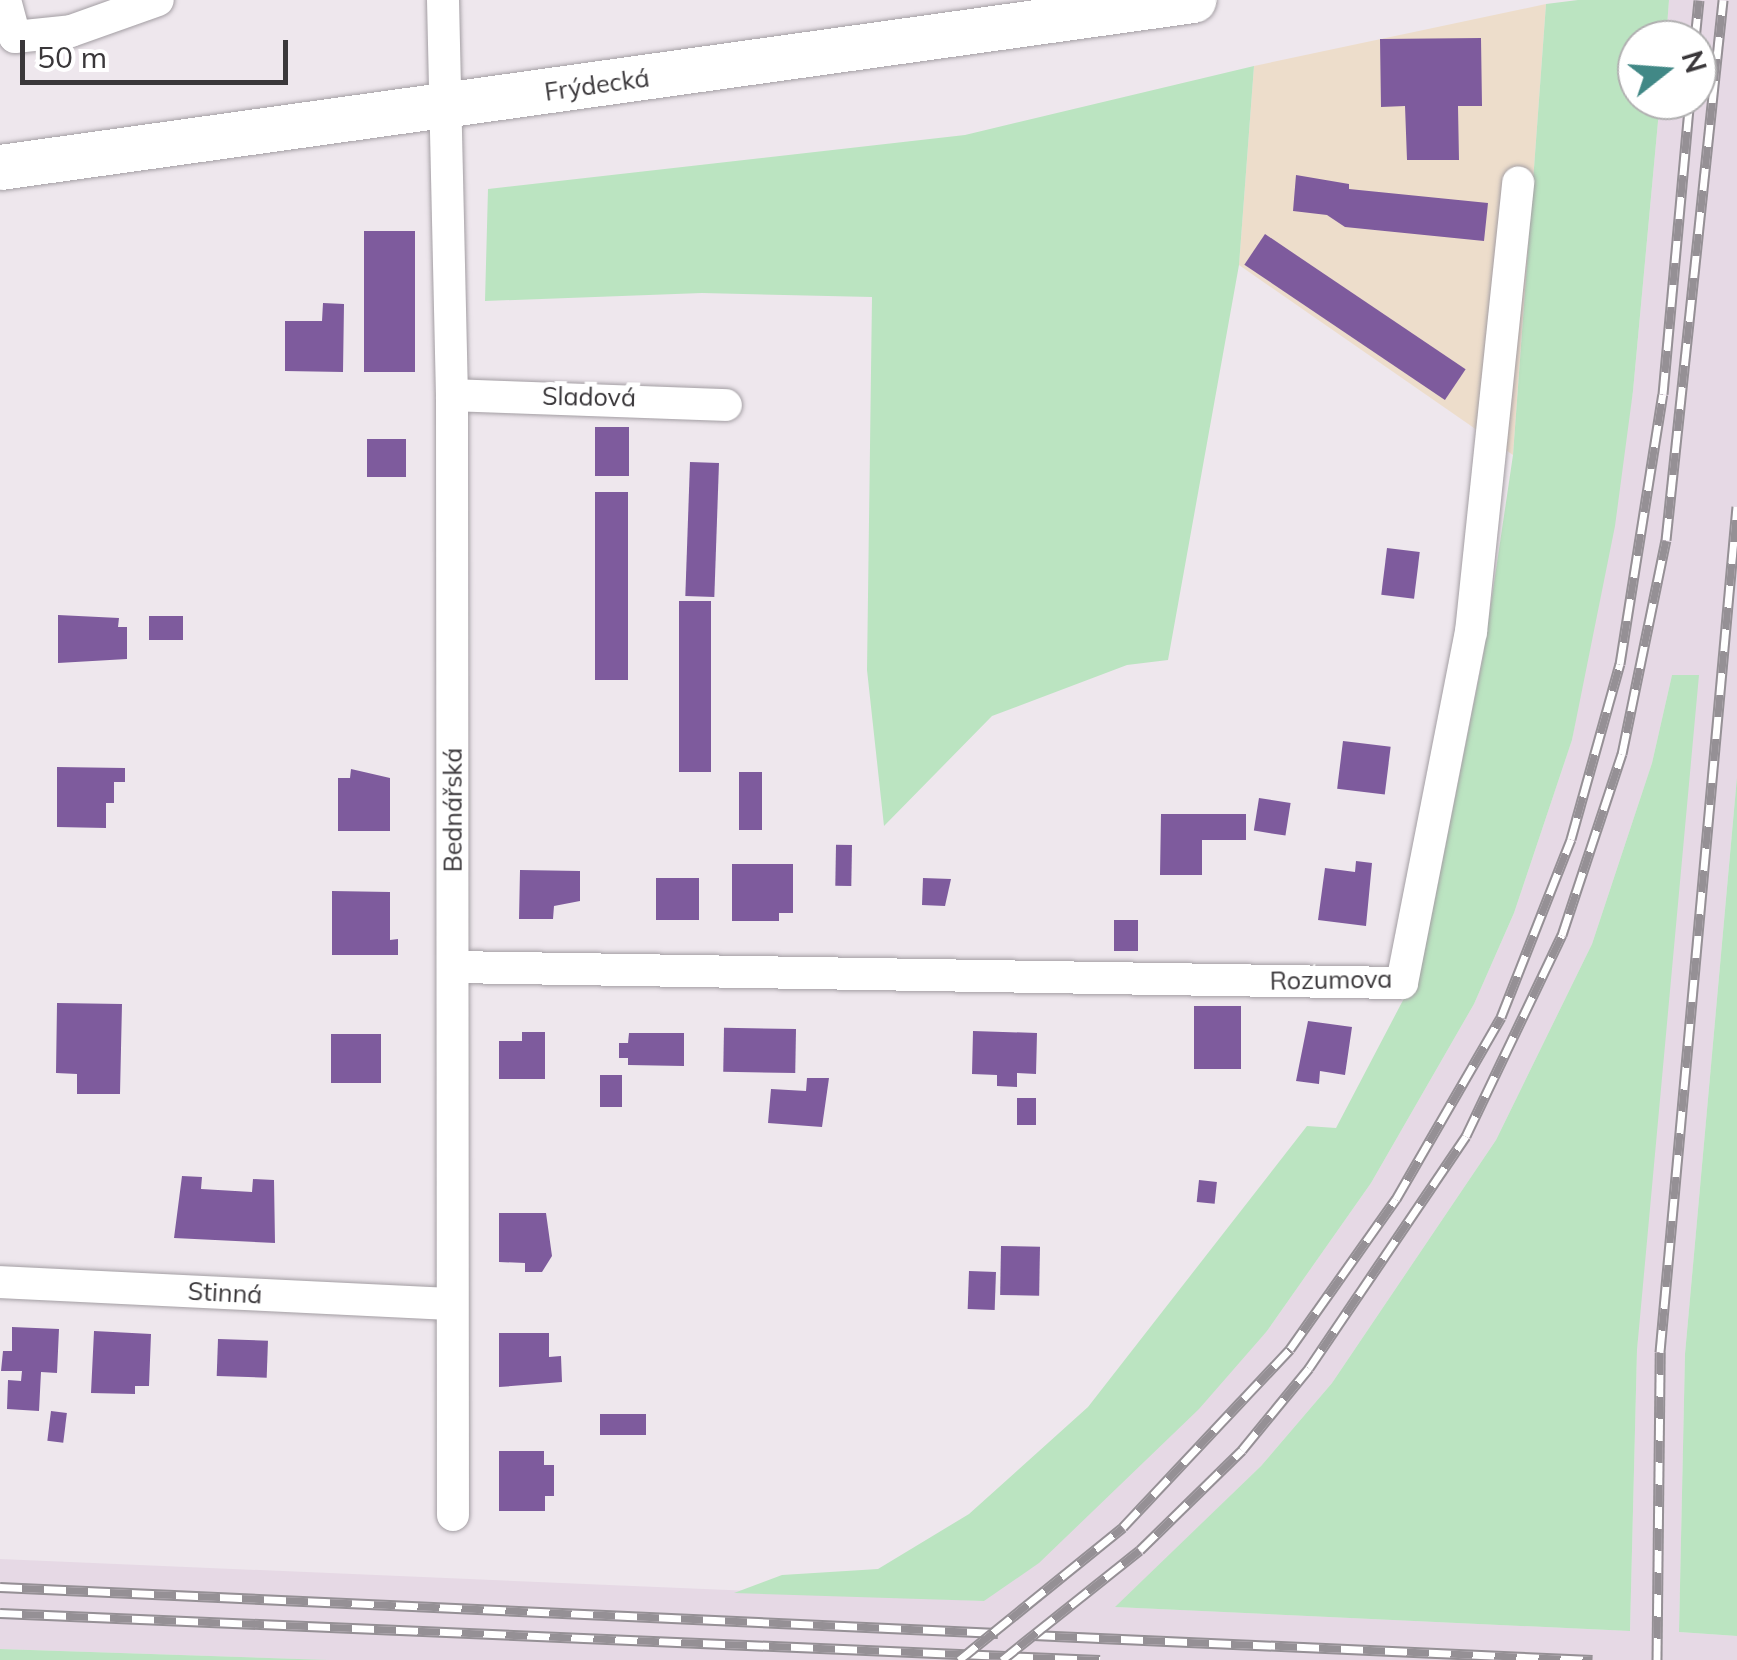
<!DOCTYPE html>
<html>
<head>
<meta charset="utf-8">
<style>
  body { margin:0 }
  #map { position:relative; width:1737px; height:1660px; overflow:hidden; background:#eee7ed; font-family:Mulish,sans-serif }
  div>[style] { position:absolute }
  .built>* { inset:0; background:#e6d9e5 }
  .industrial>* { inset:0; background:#edddcb }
  .green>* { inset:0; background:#bbe4c1 }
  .building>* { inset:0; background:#7e5b9d; transform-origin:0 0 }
  .roads { filter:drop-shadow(0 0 2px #a39ea3) drop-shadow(0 0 2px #a39ea3) }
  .minor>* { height:32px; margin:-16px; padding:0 16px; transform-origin:16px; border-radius:16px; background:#fff }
  .secondary>* { height:45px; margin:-22.5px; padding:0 22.5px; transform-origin:22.5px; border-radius:22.5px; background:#fff }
  .rail>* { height:11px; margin-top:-5.5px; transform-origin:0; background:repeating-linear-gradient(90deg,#fff 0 22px,#959095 0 44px); box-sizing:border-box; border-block:2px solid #959095 }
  span { translate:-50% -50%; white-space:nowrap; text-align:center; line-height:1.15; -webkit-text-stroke:10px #fff; paint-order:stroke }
  .street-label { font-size:25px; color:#3a373a }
  .north { position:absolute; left:1617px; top:20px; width:100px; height:100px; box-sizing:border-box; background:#fff; border:2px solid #b0afb0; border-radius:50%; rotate:73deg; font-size:28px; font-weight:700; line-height:40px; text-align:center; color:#3a373a }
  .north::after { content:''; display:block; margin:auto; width:35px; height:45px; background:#418886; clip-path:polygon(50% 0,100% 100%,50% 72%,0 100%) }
  .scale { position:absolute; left:20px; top:40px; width:268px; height:45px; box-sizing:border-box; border:5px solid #3a373a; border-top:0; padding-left:12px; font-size:30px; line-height:35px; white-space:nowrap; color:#3a373a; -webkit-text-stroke:8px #fff; paint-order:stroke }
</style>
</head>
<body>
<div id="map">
  <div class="built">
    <div style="clip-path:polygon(evenodd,1669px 0,1737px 0,1737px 777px,1685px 1354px,1679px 1632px,1737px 1636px,1737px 1660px,329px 1660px,0 1649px,0 1559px,984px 1601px,1267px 1331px,1371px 1183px,1474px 1004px,1514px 913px,1572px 740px,1633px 391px,1660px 100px,1697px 100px,1697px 40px,1666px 40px,1669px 0,1672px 675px,1637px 1350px,1630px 1631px,1116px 1607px,1261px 1466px,1332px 1383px,1496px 1140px,1592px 944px,1652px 763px,1672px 675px)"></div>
  </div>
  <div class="industrial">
    <div style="clip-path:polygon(1546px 4px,1513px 455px,1239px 265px,1254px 66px)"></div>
  </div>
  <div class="green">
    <div style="clip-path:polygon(1578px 0,1669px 0,1666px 40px,1637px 40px,1637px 100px,1660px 100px,1633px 391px,1615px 526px,1572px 740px,1514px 913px,1474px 1004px,1371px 1183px,1267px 1331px,1199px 1409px,1039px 1563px,984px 1601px,734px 1593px,782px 1575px,878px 1569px,969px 1514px,1088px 1407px,1307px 1126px,1336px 1128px,1422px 964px,1483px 657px,1513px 455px,1546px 4px)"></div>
    <div style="clip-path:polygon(1254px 66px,1239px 265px,1168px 660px,1127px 665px,992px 716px,884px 826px,867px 670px,872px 297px,702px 293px,485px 301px,488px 189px,965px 135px)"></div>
    <div style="clip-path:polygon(1672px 675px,1699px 675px,1637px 1350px,1630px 1631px,1115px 1607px,1261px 1466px,1332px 1383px,1496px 1140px,1592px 944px,1652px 763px)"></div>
    <div style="clip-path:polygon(1737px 777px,1737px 1636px,1679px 1632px,1685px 1354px)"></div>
    <div style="clip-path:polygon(0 1649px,329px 1660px,0 1660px)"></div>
  </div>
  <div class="building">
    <div style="clip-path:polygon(1481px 38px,1482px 106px,1458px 106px,1459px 160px,1407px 160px,1405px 106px,1381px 107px,1380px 39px)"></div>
    <div style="clip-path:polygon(1296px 175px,1349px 184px,1349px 189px,1488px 203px,1484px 241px,1345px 227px,1327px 215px,1293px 211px)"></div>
    <div style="left:364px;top:231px;width:51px;height:141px"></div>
    <div style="left:1265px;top:234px;width:242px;height:37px;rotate:34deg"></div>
    <div style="clip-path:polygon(323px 303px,344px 304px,343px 372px,285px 371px,285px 321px,322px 321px)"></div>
    <div style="left:595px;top:427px;width:34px;height:49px"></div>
    <div style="left:367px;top:439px;width:39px;height:38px"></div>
    <div style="left:690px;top:462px;width:29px;height:134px;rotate:2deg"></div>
    <div style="left:628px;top:492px;width:188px;height:33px;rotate:90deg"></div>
    <div style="left:1387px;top:548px;width:33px;height:47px;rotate:7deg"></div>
    <div style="left:679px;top:601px;width:32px;height:171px"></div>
    <div style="clip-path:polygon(58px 615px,119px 618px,118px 627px,127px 627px,127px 659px,58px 663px)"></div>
    <div style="left:149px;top:616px;width:34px;height:24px"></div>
    <div style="left:1343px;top:741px;width:48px;height:48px;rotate:7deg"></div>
    <div style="clip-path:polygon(57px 767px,125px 768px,125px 782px,114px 782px,114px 803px,106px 803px,106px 828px,57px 827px)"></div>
    <div style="clip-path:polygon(351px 769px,390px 778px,390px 831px,338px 831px,338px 778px,350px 778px)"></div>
    <div style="left:739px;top:772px;width:23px;height:58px"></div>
    <div style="left:1259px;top:798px;width:32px;height:33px;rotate:9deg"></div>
    <div style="clip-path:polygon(1161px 814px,1246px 814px,1246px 840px,1202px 840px,1202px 875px,1160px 875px)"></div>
    <div style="left:852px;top:845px;width:41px;height:16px;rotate:91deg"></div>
    <div style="clip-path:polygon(1356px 861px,1372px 863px,1366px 926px,1318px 920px,1325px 868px,1355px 872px)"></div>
    <div style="clip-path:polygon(732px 864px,793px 864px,793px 913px,779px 913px,779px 921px,732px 921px)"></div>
    <div style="clip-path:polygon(520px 870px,580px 871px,580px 901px,554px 906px,553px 919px,519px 919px)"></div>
    <div style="left:656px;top:878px;width:43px;height:42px"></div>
    <div style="clip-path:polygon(923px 878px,951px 879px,945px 906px,922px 905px)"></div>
    <div style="clip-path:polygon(332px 891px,390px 892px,390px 940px,398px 939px,398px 955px,332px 955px)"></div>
    <div style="left:1114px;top:920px;width:24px;height:31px"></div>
    <div style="clip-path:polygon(57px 1003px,122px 1004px,120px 1094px,77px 1094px,77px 1074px,56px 1073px)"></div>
    <div style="left:1194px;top:1006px;width:47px;height:63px"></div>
    <div style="clip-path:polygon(1308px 1021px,1352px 1027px,1345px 1075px,1320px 1071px,1319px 1084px,1296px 1081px)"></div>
    <div style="left:796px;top:1029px;width:44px;height:72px;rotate:91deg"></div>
    <div style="clip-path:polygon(973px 1031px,1037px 1033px,1036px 1074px,1017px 1073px,1017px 1087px,997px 1086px,997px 1075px,972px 1074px)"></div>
    <div style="clip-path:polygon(522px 1032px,545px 1032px,545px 1079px,499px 1079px,499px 1041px,522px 1041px)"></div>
    <div style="clip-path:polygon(629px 1033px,684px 1033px,684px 1066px,628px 1065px,628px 1058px,619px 1058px,619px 1043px,628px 1043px)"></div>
    <div style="left:331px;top:1034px;width:50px;height:49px"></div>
    <div style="left:600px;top:1075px;width:22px;height:32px"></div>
    <div style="clip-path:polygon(807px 1078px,829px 1078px,822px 1127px,768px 1123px,771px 1089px,806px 1091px)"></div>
    <div style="left:1017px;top:1098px;width:19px;height:27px"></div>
    <div style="clip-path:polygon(182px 1176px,202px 1177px,201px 1189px,252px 1192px,253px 1179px,274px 1180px,275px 1243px,174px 1238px)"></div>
    <div style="left:1199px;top:1180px;width:18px;height:22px;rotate:6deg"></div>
    <div style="clip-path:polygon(499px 1213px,546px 1213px,552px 1256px,542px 1272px,525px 1272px,525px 1263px,499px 1262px)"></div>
    <div style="left:1001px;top:1246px;width:39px;height:49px;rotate:1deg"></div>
    <div style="left:969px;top:1271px;width:27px;height:38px;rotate:2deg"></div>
    <div style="clip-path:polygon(12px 1327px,59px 1329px,57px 1373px,41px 1372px,39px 1411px,7px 1409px,8px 1380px,21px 1381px,22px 1371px,1px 1371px,3px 1351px,12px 1351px)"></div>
    <div style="clip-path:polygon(94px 1331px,151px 1334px,149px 1386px,135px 1386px,135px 1394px,91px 1393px)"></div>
    <div style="clip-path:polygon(499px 1333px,549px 1333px,549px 1357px,561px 1356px,562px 1382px,499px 1387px)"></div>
    <div style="left:218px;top:1339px;width:50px;height:37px;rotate:2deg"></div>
    <div style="left:51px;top:1411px;width:16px;height:30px;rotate:7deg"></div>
    <div style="left:600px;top:1414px;width:46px;height:21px"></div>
    <div style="clip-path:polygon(499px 1451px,544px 1451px,544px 1465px,554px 1465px,554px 1496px,545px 1496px,545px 1511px,499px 1511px)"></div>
  </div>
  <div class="roads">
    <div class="minor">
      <div style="left:5px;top:0;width:38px;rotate:75deg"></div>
      <div style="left:15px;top:37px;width:56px;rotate:-6.1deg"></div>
      <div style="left:71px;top:31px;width:92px;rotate:-19.6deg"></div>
      <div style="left:443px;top:0;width:395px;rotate:88.7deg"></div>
      <div style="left:452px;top:395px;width:1120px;rotate:89.95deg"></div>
      <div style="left:452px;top:395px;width:274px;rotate:2.1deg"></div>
      <div style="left:453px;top:967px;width:949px;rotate:0.97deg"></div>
      <div style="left:1402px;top:983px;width:358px;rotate:-78.9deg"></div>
      <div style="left:1471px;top:632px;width:452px;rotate:-84deg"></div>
      <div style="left:0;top:1282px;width:450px;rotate:2.8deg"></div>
    </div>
    <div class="secondary">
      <div style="left:0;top:167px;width:1205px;rotate:-7.97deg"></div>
    </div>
  </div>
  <div class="rail">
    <div style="left:1695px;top:40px;width:40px;rotate:-84.3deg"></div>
    <div style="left:0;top:1587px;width:999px;rotate:2.64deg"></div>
    <div style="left:0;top:1613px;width:1101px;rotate:2.45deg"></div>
    <div style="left:1033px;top:1635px;width:560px;rotate:2.56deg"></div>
    <div style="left:959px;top:1660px;width:211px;rotate:-39deg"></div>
    <div style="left:1123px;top:1527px;width:244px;rotate:-46.8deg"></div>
    <div style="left:1290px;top:1349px;width:184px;rotate:-54.8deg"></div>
    <div style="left:1396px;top:1199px;width:210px;rotate:-60deg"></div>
    <div style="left:1501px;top:1017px;width:191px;rotate:-68.5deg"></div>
    <div style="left:1571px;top:839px;width:182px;rotate:-74.4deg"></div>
    <div style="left:1620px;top:664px;width:273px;rotate:-81deg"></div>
    <div style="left:1663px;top:394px;width:295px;rotate:-84.8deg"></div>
    <div style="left:1002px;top:1660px;width:176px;rotate:-38.6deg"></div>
    <div style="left:1140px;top:1550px;width:143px;rotate:-44.4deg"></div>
    <div style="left:1242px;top:1450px;width:106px;rotate:-50.7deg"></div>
    <div style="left:1309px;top:1368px;width:280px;rotate:-55.9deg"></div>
    <div style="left:1466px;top:1136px;width:223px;rotate:-64.5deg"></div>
    <div style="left:1562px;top:935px;width:191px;rotate:-71.7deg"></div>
    <div style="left:1622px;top:754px;width:218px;rotate:-78.4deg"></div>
    <div style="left:1666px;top:540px;width:543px;rotate:-83.97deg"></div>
    <div style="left:1657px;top:1660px;width:308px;rotate:-89.4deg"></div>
    <div style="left:1660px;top:1352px;width:849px;rotate:-84.8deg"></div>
  </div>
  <div class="street-label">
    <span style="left:597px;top:85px;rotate:-8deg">Frýdecká</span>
    <span style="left:589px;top:397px;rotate:1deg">Sladová</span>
    <span style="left:453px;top:810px;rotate:-90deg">Bednářská</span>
    <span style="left:1331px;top:980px;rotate:-1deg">Rozumova</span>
    <span style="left:225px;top:1293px;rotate:3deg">Stinná</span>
  </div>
  <div class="north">N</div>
  <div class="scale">50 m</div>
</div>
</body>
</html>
